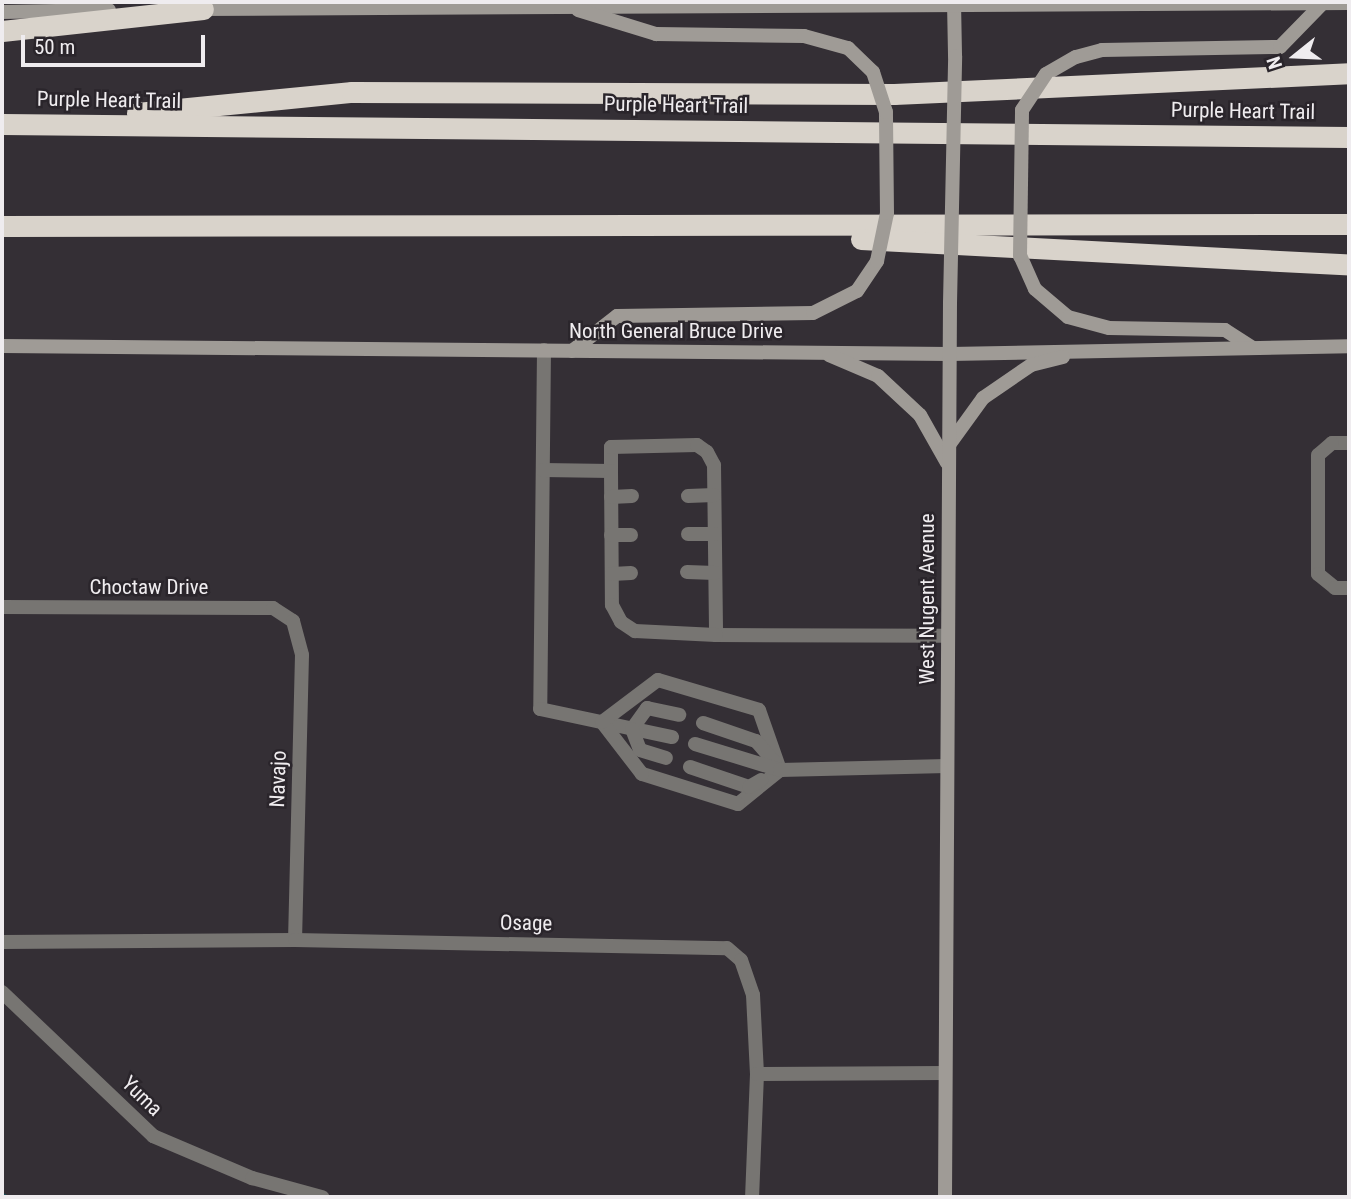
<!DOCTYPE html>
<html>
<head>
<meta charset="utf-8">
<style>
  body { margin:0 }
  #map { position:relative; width:1351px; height:1199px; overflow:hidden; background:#342f35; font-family:"Roboto Condensed",sans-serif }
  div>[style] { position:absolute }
  .stream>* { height:7px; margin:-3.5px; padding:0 3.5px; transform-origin:3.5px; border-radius:3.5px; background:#1b4c56 }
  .lane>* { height:14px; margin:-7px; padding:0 7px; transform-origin:7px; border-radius:7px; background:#777572 }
  .street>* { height:14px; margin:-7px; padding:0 7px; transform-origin:7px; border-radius:7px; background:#777572 }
  .secondary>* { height:14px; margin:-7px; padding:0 7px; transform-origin:7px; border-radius:7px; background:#9f9b96 }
  .highway>* { height:21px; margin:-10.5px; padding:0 10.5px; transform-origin:10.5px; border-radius:10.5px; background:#d9d3cb }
  .secondary-bridge>* { height:14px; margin:-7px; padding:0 7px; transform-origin:7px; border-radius:7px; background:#9f9b96 }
  span { translate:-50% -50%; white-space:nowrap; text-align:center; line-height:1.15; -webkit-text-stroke:5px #2a252b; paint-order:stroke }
  .street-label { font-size:21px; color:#efecef }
  .frame { position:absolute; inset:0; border:4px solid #efecef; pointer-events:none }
  .north { position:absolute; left:1260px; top:21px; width:70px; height:70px; -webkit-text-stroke:5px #2a252b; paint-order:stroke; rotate:252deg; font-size:19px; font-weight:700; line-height:28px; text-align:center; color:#efecef }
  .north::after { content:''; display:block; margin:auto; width:24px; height:32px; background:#efecef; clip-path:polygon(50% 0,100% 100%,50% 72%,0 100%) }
  .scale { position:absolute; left:21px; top:35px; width:184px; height:32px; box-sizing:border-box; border:4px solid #efecef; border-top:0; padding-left:9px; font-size:21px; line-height:24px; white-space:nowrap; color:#efecef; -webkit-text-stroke:5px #2a252b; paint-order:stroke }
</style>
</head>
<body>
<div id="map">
  <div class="stream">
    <div style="left:2px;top:1196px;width:2px;rotate:27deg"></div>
  </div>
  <div class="lane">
    <div style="left:544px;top:350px;width:359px;rotate:90.6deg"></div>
    <div style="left:540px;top:709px;width:135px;rotate:12deg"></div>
    <div style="left:1349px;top:443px;width:17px;rotate:180deg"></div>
    <div style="left:1332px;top:443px;width:18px;rotate:139deg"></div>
    <div style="left:1318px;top:455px;width:119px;rotate:90deg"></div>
    <div style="left:1318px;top:574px;width:22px;rotate:39deg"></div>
    <div style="left:1335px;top:588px;width:14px"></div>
    <div style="left:543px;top:470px;width:68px;rotate:0.8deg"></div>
    <div style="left:611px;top:471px;width:24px;rotate:-90deg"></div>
    <div style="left:611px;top:447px;width:86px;rotate:-1.3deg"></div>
    <div style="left:697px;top:445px;width:12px;rotate:35deg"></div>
    <div style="left:707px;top:452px;width:15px;rotate:62deg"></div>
    <div style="left:714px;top:465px;width:170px;rotate:89.3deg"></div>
    <div style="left:716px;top:635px;width:232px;rotate:0.2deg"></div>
    <div style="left:611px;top:471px;width:134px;rotate:89.6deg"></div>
    <div style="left:612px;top:605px;width:19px;rotate:62deg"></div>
    <div style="left:621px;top:622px;width:17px;rotate:33deg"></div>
    <div style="left:635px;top:631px;width:81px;rotate:2.8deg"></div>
    <div style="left:688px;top:496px;width:26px;rotate:-2deg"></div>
    <div style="left:611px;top:497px;width:21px;rotate:-3deg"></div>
    <div style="left:688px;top:534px;width:26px"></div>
    <div style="left:611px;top:535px;width:20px"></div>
    <div style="left:687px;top:572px;width:28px;rotate:2deg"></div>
    <div style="left:612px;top:574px;width:19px;rotate:-3deg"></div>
    <div style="left:658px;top:680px;width:105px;rotate:16.5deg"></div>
    <div style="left:759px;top:710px;width:64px;rotate:70.7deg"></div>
    <div style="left:780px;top:770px;width:54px;rotate:141deg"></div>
    <div style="left:738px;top:804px;width:101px;rotate:-162.6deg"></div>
    <div style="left:642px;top:774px;width:66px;rotate:-127.6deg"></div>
    <div style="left:602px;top:722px;width:70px;rotate:-36.9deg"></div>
    <div style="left:703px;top:723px;width:56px;rotate:18.8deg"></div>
    <div style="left:756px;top:741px;width:29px;rotate:49deg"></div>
    <div style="left:632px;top:729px;width:26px;rotate:-54deg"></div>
    <div style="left:647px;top:708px;width:33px;rotate:12deg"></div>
    <div style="left:632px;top:729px;width:22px;rotate:69deg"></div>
    <div style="left:640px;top:750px;width:27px;rotate:17deg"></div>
    <div style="left:695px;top:744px;width:89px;rotate:17deg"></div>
    <div style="left:780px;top:770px;width:167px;rotate:-1.4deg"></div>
    <div style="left:690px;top:767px;width:62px;rotate:18.7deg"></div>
    <div style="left:749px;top:787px;width:14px;rotate:-30deg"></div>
  </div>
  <div class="street">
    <div style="left:2px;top:607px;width:271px;rotate:0.2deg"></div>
    <div style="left:273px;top:608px;width:24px;rotate:33deg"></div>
    <div style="left:293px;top:621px;width:35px;rotate:75deg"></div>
    <div style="left:302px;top:655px;width:285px;rotate:91.4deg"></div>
    <div style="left:2px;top:942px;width:293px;rotate:-0.4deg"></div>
    <div style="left:295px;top:940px;width:432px;rotate:1.1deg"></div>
    <div style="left:727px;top:948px;width:18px;rotate:41deg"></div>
    <div style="left:741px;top:960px;width:37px;rotate:71deg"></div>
    <div style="left:753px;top:995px;width:79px;rotate:87.1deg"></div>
    <div style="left:757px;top:1074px;width:123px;rotate:92.3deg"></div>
    <div style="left:2px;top:992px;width:209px;rotate:43.6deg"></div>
    <div style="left:153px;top:1136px;width:108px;rotate:23deg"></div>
    <div style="left:252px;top:1178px;width:73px;rotate:15.2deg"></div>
    <div style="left:757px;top:1074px;width:188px;rotate:-0.3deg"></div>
  </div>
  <div class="secondary">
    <div style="left:954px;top:2px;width:54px;rotate:88.9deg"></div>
    <div style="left:196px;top:9px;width:1153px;rotate:-0.3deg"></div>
    <div style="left:578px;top:10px;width:82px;rotate:17.1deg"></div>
    <div style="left:656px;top:34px;width:148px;rotate:0.8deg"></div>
    <div style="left:804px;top:36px;width:46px;rotate:15.3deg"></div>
    <div style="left:848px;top:48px;width:35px;rotate:44deg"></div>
    <div style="left:2px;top:12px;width:107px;rotate:-1.1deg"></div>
    <div style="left:1046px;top:74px;width:34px;rotate:-30deg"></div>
    <div style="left:1076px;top:57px;width:27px;rotate:-15deg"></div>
    <div style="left:1102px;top:50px;width:178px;rotate:-1deg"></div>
    <div style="left:1280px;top:47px;width:62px;rotate:-45.7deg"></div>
    <div style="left:1035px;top:289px;width:43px;rotate:40.3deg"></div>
    <div style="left:1068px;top:317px;width:42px;rotate:15deg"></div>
    <div style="left:1109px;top:328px;width:116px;rotate:1deg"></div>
    <div style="left:1225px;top:330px;width:33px;rotate:33deg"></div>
    <div style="left:2px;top:346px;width:948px;rotate:0.48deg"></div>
    <div style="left:950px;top:354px;width:399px;rotate:-1.1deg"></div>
    <div style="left:572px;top:351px;width:57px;rotate:-37.9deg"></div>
    <div style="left:617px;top:316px;width:196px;rotate:-0.9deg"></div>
    <div style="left:813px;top:313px;width:49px;rotate:-26.6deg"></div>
    <div style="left:829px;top:355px;width:53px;rotate:23.2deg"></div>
    <div style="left:878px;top:376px;width:57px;rotate:42.9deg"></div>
    <div style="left:920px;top:415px;width:55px;rotate:60.6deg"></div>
    <div style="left:949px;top:445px;width:58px;rotate:-54.1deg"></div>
    <div style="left:983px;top:398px;width:58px;rotate:-34.5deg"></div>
    <div style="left:1031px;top:365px;width:33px;rotate:-14deg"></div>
    <div style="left:945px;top:1197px;width:894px;rotate:-89.68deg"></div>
  </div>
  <div class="highway">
    <div style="left:2px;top:31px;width:202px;rotate:-6.2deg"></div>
    <div style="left:137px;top:113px;width:216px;rotate:-5.6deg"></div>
    <div style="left:352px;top:92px;width:542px;rotate:0.21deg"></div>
    <div style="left:894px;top:94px;width:455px;rotate:-2.6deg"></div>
    <div style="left:2px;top:124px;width:1347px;rotate:0.55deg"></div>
    <div style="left:2px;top:226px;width:1347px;rotate:-0.09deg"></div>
    <div style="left:861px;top:239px;width:489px;rotate:3deg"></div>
  </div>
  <div class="secondary-bridge">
    <div style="left:1035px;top:289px;width:36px;rotate:-114deg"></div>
    <div style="left:1020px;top:256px;width:146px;rotate:-89.2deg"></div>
    <div style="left:1022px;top:110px;width:43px;rotate:-56.3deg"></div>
    <div style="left:857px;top:291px;width:36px;rotate:-56deg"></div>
    <div style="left:877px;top:261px;width:49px;rotate:-78.2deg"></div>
    <div style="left:887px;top:213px;width:101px;rotate:-90.6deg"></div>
    <div style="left:886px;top:112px;width:42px;rotate:-108deg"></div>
    <div style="left:950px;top:303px;width:247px;rotate:-88.8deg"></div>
  </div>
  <div class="street-label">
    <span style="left:109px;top:100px;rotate:1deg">Purple Heart Trail</span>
    <span style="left:676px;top:105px;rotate:1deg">Purple Heart Trail</span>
    <span style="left:1243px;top:111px;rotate:1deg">Purple Heart Trail</span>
    <span style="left:676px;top:331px">North General Bruce Drive</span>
    <span style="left:149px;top:587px">Choctaw Drive</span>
    <span style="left:927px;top:599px;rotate:-90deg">West Nugent Avenue</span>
    <span style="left:278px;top:779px;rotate:-88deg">Navajo</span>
    <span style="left:526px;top:923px;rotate:1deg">Osage</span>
    <span style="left:142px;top:1096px;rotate:44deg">Yuma</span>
  </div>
  <div class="frame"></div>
  <div class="north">N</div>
  <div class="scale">50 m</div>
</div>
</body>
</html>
